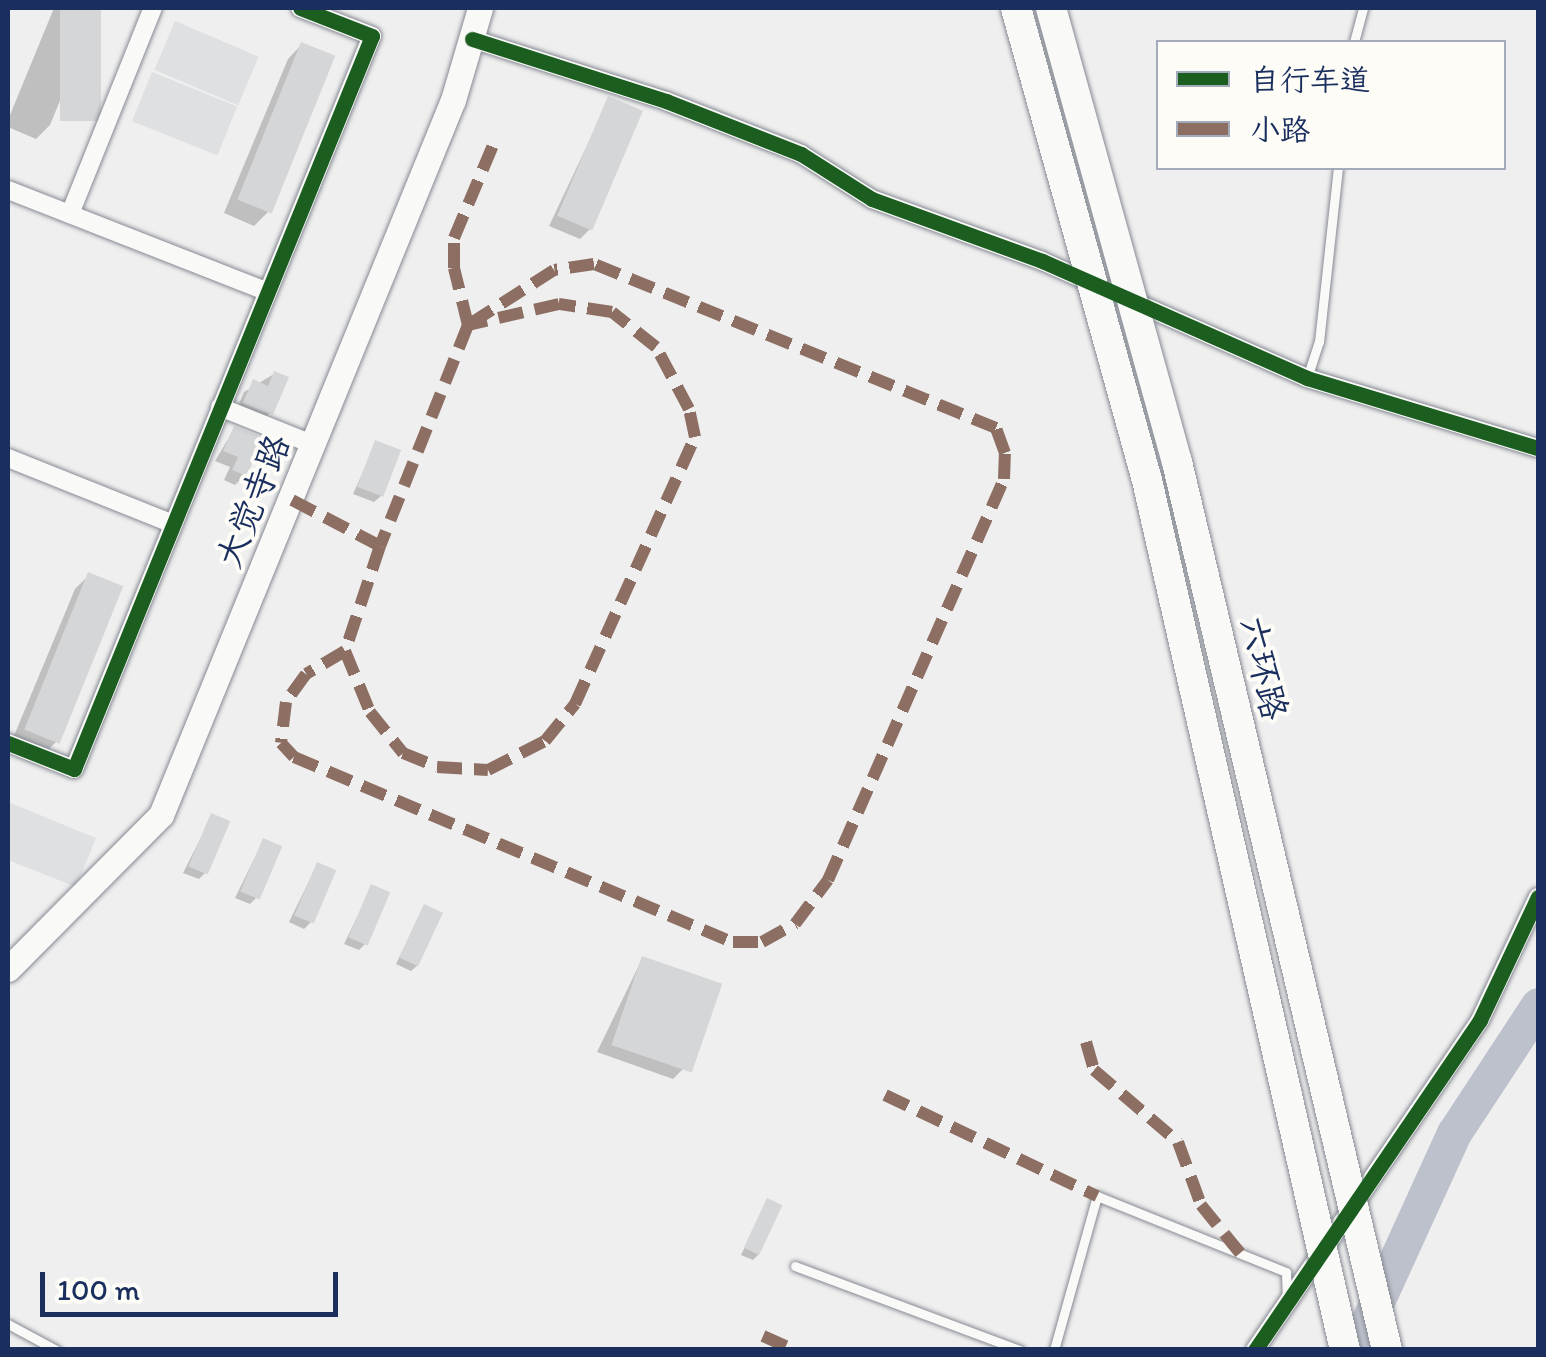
<!DOCTYPE html>
<html>
<head>
<meta charset="utf-8">
<style>
  body { margin:0 }
  #map { position:relative; width:1546px; height:1357px; overflow:hidden; background:#efefef; font-family:Itim,"LXGW WenKai TC",sans-serif }
  div>[style] { position:absolute }
  .green>* { inset:0; background:#dee0e2; transform-origin:0 0 }
  .shadow>* { inset:0; background:#0003 }
  .river>* { height:35px; margin:-17.5px; padding:0 17.5px; transform-origin:17.5px; border-radius:17.5px; background:#bdc1cc }
  .building>* { inset:0; background:#d5d6d8; transform-origin:0 0 }
  .roads { filter:drop-shadow(0 0 2px #868a93) drop-shadow(0 0 2px #868a93) }
  .lane>* { height:9px; margin:-4.5px; padding:0 4.5px; transform-origin:4.5px; border-radius:4.5px; background:#f9f9f8 }
  .street>* { height:18px; margin:-9px; padding:0 9px; transform-origin:9px; border-radius:9px; background:#f9f9f8 }
  .secondary>* { height:25px; margin:-12.5px; padding:0 12.5px; transform-origin:12.5px; border-radius:12.5px; background:#f9f9f8 }
  .bridges { filter:drop-shadow(0 0 2px #868a93) drop-shadow(0 0 2px #868a93) }
  .highway-bridge>* { height:30px; margin:-15px; padding:0 15px; transform-origin:15px; border-radius:15px; background:#f9f9f8 }
  .quiet>* { height:12px; margin-top:-6px; transform-origin:0; background:repeating-linear-gradient(90deg,#8d6e63 0 25px,transparent 0 37px) }
  .cycleway>* { height:15px; margin:-7.5px; padding:0 7.5px; transform-origin:7.5px; border-radius:7.5px; background:#1b5e20 }
  span { translate:-50% -50%; white-space:nowrap; text-align:center; line-height:1.15; -webkit-text-stroke:8px #fdfcf7; paint-order:stroke }
  .street-label { font-size:35px; color:#1b2f5e }
  .frame { position:absolute; inset:0; border:10px solid #1b2f5e; pointer-events:none }
  .legend { position:absolute; left:1156px; top:40px; width:350px; height:130px; box-sizing:border-box; background:#fdfcf7; border:2px solid #a3aaba; margin:0; padding:12px 18px; list-style:none; font-size:30px; color:#1b2f5e }
  .legend li { display:flex; align-items:center; gap:20px; height:50px }
  .legend b { width:50px; border:2px solid #a3aaba }
  .scale { position:absolute; left:40px; top:1272px; width:298px; height:45px; box-sizing:border-box; border:5px solid #1b2f5e; border-top:0; padding-left:12px; font-size:30px; line-height:35px; white-space:nowrap; color:#1b2f5e; -webkit-text-stroke:8px #fdfcf7; paint-order:stroke }
</style>
</head>
<body>
<div id="map">
  <div class="green">
    <div style="left:175px;top:21px;width:91px;height:53px;rotate:23deg"></div>
    <div style="left:152px;top:72px;width:92px;height:53px;rotate:22deg"></div>
    <div style="clip-path:polygon(8px 802px,96px 838px,76px 887px,8px 860px)"></div>
  </div>
  <div class="shadow">
    <div style="clip-path:polygon(54px 8px,98px 8px,50px 125px,36px 139px,8px 127px,8px 120px)"></div>
    <div style="clip-path:polygon(301px 45px,268px 212px,254px 226px,224px 213px,288px 59px)"></div>
    <div style="clip-path:polygon(609px 99px,590px 229px,580px 239px,549px 226px)"></div>
    <div style="clip-path:polygon(274px 374px,270px 413px,260px 423px,235px 413px,244px 392px)"></div>
    <div style="clip-path:polygon(234px 429px,245px 475px,235px 485px,224px 480px,230px 467px,215px 461px)"></div>
    <div style="clip-path:polygon(376px 443px,381px 496px,374px 502px,353px 494px)"></div>
    <div style="clip-path:polygon(89px 575px,56px 742px,42px 756px,11px 743px,75px 589px)"></div>
    <div style="clip-path:polygon(212px 816px,205px 873px,199px 879px,183px 873px)"></div>
    <div style="clip-path:polygon(263px 841px,256px 898px,250px 904px,235px 898px)"></div>
    <div style="clip-path:polygon(317px 865px,311px 922px,304px 929px,289px 922px)"></div>
    <div style="clip-path:polygon(372px 887px,365px 944px,359px 950px,344px 944px)"></div>
    <div style="clip-path:polygon(424px 907px,418px 965px,411px 971px,396px 964px)"></div>
    <div style="clip-path:polygon(642px 959px,683px 1069px,673px 1079px,597px 1052px)"></div>
    <div style="clip-path:polygon(767px 1201px,759px 1254px,753px 1260px,741px 1255px)"></div>
  </div>
  <div class="river">
    <div style="left:1355px;top:1350px;width:239px;rotate:-65.5deg"></div>
    <div style="left:1454px;top:1133px;width:153px;rotate:-56.7deg"></div>
  </div>
  <div class="building">
    <div style="left:60px;top:8px;width:41px;height:113px"></div>
    <div style="left:301px;top:42px;width:37px;height:170px;rotate:22deg"></div>
    <div style="left:608px;top:96px;width:38px;height:130px;rotate:23deg"></div>
    <div style="clip-path:polygon(274px 371px,289px 377px,273px 415px,243px 403px,253px 379px,268px 386px)"></div>
    <div style="clip-path:polygon(234px 426px,263px 438px,247px 476px,232px 470px,238px 457px,223px 451px)"></div>
    <div style="left:375px;top:440px;width:28px;height:50px;rotate:21deg"></div>
    <div style="left:88px;top:572px;width:38px;height:170px;rotate:22deg"></div>
    <div style="left:211px;top:813px;width:21px;height:58px;rotate:23deg"></div>
    <div style="left:263px;top:838px;width:21px;height:58px;rotate:23deg"></div>
    <div style="left:317px;top:862px;width:21px;height:58px;rotate:23deg"></div>
    <div style="left:371px;top:884px;width:21px;height:58px;rotate:23deg"></div>
    <div style="left:424px;top:904px;width:21px;height:59px;rotate:25deg"></div>
    <div style="left:642px;top:956px;width:85px;height:94px;rotate:19deg"></div>
    <div style="left:767px;top:1198px;width:17px;height:55px;rotate:25deg"></div>
  </div>
  <div class="roads">
    <div class="lane">
      <div style="left:1354px;top:42px;width:35px;rotate:-75deg"></div>
      <div style="left:1307px;top:378px;width:38px;rotate:-72deg"></div>
      <div style="left:1319px;top:342px;width:175px;rotate:-83.8deg"></div>
      <div style="left:795px;top:1266px;width:240px;rotate:20.5deg"></div>
      <div style="left:8px;top:1324px;width:55px;rotate:28.4deg"></div>
      <div style="left:1054px;top:1350px;width:160px;rotate:-74.4deg"></div>
      <div style="left:1097px;top:1196px;width:204px;rotate:21.9deg"></div>
      <div style="left:1286px;top:1272px;width:27px;rotate:88deg"></div>
    </div>
    <div class="street">
      <div style="left:472px;top:39px;width:204px;rotate:17.7deg"></div>
      <div style="left:666px;top:101px;width:145px;rotate:21.4deg"></div>
      <div style="left:801px;top:154px;width:84px;rotate:32.4deg"></div>
      <div style="left:872px;top:199px;width:181px;rotate:20deg"></div>
      <div style="left:1042px;top:261px;width:290px;rotate:23.8deg"></div>
      <div style="left:1307px;top:378px;width:241px;rotate:16.9deg"></div>
      <div style="left:8px;top:190px;width:279px;rotate:21.4deg"></div>
      <div style="left:70px;top:214px;width:222px;rotate:-68.1deg"></div>
      <div style="left:220px;top:407px;width:101px;rotate:22deg"></div>
      <div style="left:8px;top:458px;width:178px;rotate:21.8deg"></div>
      <div style="left:8px;top:743px;width:71px;rotate:21.5deg"></div>
      <div style="left:74px;top:769px;width:791px;rotate:-67.88deg"></div>
      <div style="left:372px;top:36px;width:77px;rotate:-158.7deg"></div>
      <div style="left:1255px;top:1350px;width:399px;rotate:-55.7deg"></div>
      <div style="left:1480px;top:1020px;width:136px;rotate:-64.8deg"></div>
    </div>
    <div class="secondary">
      <div style="left:8px;top:969px;width:217px;rotate:-45.2deg"></div>
      <div style="left:161px;top:815px;width:772px;rotate:-67.79deg"></div>
      <div style="left:453px;top:100px;width:96px;rotate:-73.6deg"></div>
    </div>
  </div>
  <div class="bridges">
    <div class="highway-bridge">
      <div style="left:1016px;top:8px;width:490px;rotate:74.5deg"></div>
      <div style="left:1147px;top:480px;width:892px;rotate:77.18deg"></div>
      <div style="left:1051px;top:8px;width:471px;rotate:74.5deg"></div>
      <div style="left:1177px;top:462px;width:912px;rotate:76.69deg"></div>
    </div>
  </div>
  <div class="quiet">
    <div style="left:292px;top:500px;width:99px;rotate:27.6deg"></div>
    <div style="left:380px;top:546px;width:111px;rotate:108.4deg"></div>
    <div style="left:345px;top:651px;width:66px;rotate:67.7deg"></div>
    <div style="left:370px;top:712px;width:53px;rotate:51.2deg"></div>
    <div style="left:403px;top:753px;width:37px;rotate:22deg"></div>
    <div style="left:437px;top:767px;width:51px;rotate:3.4deg"></div>
    <div style="left:488px;top:770px;width:64px;rotate:-27deg"></div>
    <div style="left:545px;top:741px;width:48px;rotate:-51deg"></div>
    <div style="left:575px;top:704px;width:293px;rotate:-65.8deg"></div>
    <div style="left:695px;top:437px;width:29px;rotate:-102deg"></div>
    <div style="left:689px;top:409px;width:70px;rotate:-118deg"></div>
    <div style="left:656px;top:347px;width:56px;rotate:-141.5deg"></div>
    <div style="left:612px;top:312px;width:54px;rotate:-171.4deg"></div>
    <div style="left:559px;top:304px;width:93px;rotate:167deg"></div>
    <div style="left:468px;top:325px;width:238px;rotate:111.7deg"></div>
    <div style="left:345px;top:651px;width:45px;rotate:149.5deg"></div>
    <div style="left:306px;top:674px;width:34px;rotate:126deg"></div>
    <div style="left:286px;top:702px;width:41px;rotate:97deg"></div>
    <div style="left:281px;top:743px;width:19px;rotate:47deg"></div>
    <div style="left:294px;top:757px;width:476px;rotate:22.9deg"></div>
    <div style="left:733px;top:942px;width:29px"></div>
    <div style="left:762px;top:942px;width:38px;rotate:-29deg"></div>
    <div style="left:795px;top:924px;width:55px;rotate:-53.1deg"></div>
    <div style="left:828px;top:880px;width:438px;rotate:-66.3deg"></div>
    <div style="left:1004px;top:479px;width:26px;rotate:-88deg"></div>
    <div style="left:1005px;top:453px;width:27px;rotate:-110deg"></div>
    <div style="left:996px;top:428px;width:434px;rotate:-157.8deg"></div>
    <div style="left:594px;top:264px;width:40px;rotate:171.5deg"></div>
    <div style="left:554px;top:270px;width:102px;rotate:147.4deg"></div>
    <div style="left:468px;top:325px;width:59px;rotate:-103.8deg"></div>
    <div style="left:454px;top:268px;width:30px;rotate:-90deg"></div>
    <div style="left:454px;top:238px;width:108px;rotate:-67.2deg"></div>
    <div style="left:1086px;top:1042px;width:29px;rotate:74deg"></div>
    <div style="left:1094px;top:1070px;width:111px;rotate:40.6deg"></div>
    <div style="left:1178px;top:1142px;width:67px;rotate:69.9deg"></div>
    <div style="left:1201px;top:1205px;width:62px;rotate:50.9deg"></div>
    <div style="left:885px;top:1095px;width:235px;rotate:25.5deg"></div>
    <div style="left:763px;top:1336px;width:35px;rotate:24deg"></div>
  </div>
  <div class="cycleway">
    <div style="left:472px;top:39px;width:204px;rotate:17.7deg"></div>
    <div style="left:666px;top:101px;width:145px;rotate:21.4deg"></div>
    <div style="left:801px;top:154px;width:84px;rotate:32.4deg"></div>
    <div style="left:872px;top:199px;width:181px;rotate:20deg"></div>
    <div style="left:1042px;top:261px;width:290px;rotate:23.8deg"></div>
    <div style="left:1307px;top:378px;width:241px;rotate:16.9deg"></div>
    <div style="left:8px;top:743px;width:71px;rotate:21.5deg"></div>
    <div style="left:74px;top:769px;width:791px;rotate:-67.88deg"></div>
    <div style="left:372px;top:36px;width:77px;rotate:-158.7deg"></div>
    <div style="left:1255px;top:1350px;width:399px;rotate:-55.7deg"></div>
    <div style="left:1480px;top:1020px;width:136px;rotate:-64.8deg"></div>
  </div>
  <div class="street-label">
    <span style="left:253px;top:501px;rotate:-68deg">大觉寺路</span>
    <span style="left:1264px;top:668px;rotate:77deg">六环路</span>
  </div>
  <div class="frame"></div>
  <ul class="legend">
  <li><b style="height:12px;background:#1b5e20"></b>自行车道</li>
  <li><b style="height:12px;background:#8d6e63"></b>小路</li>
  </ul>
  <div class="scale">100 m</div>
</div>
</body>
</html>
